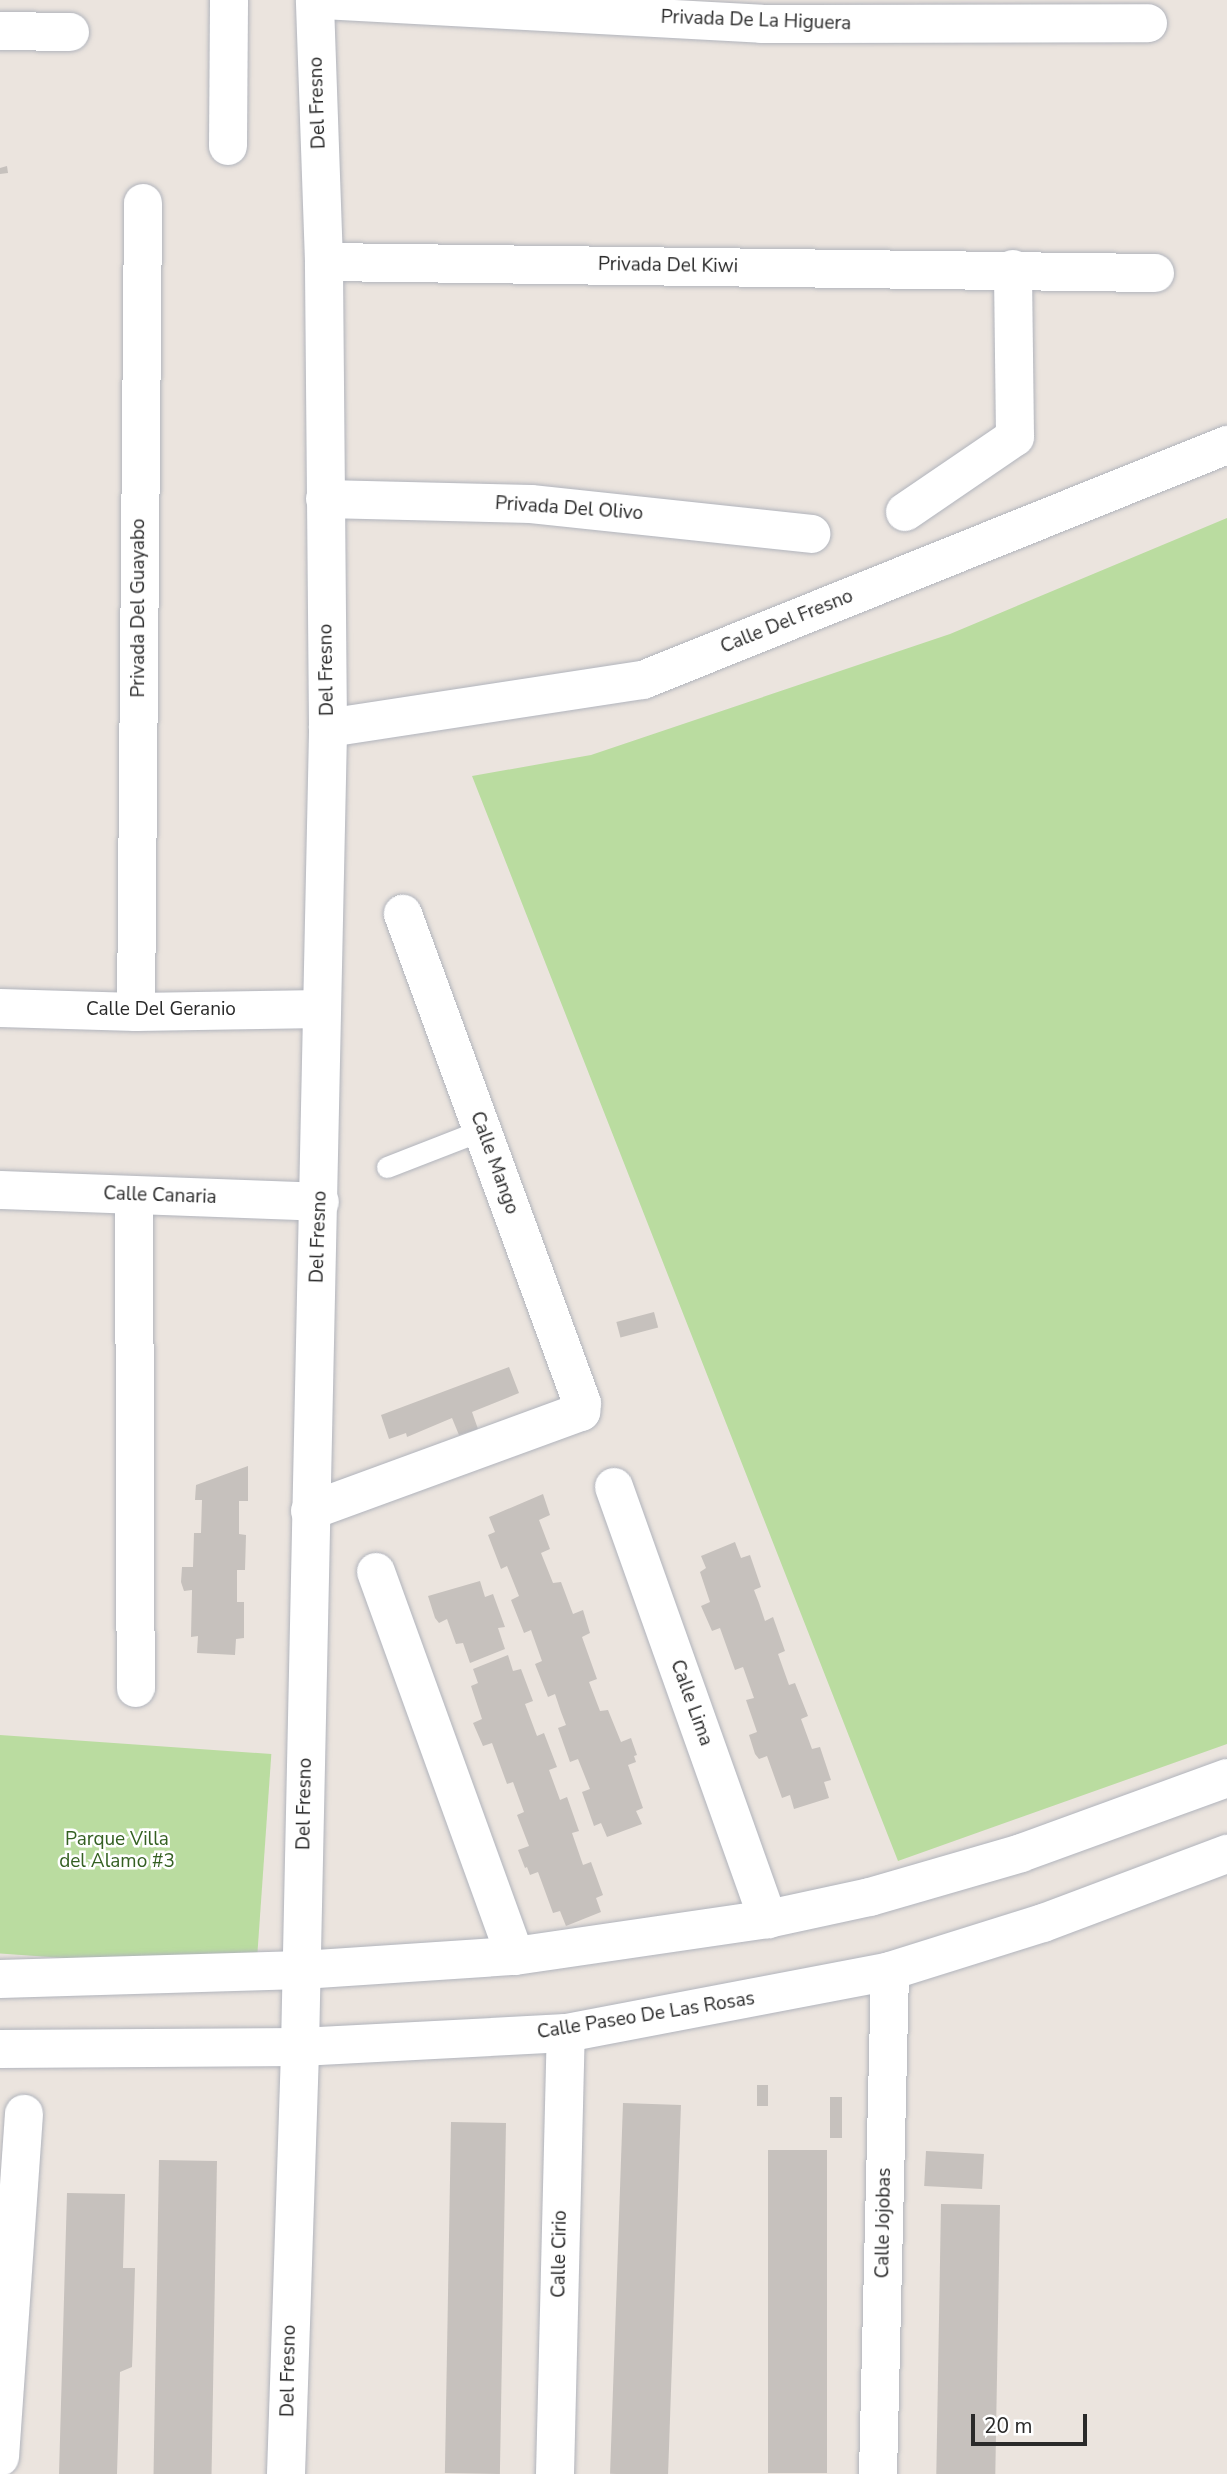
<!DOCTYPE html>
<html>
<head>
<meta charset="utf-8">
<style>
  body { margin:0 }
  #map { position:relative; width:1227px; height:2474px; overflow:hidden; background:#ebe4de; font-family:"Nunito Sans",sans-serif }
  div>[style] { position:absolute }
  .green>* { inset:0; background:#badca0; transform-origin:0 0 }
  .building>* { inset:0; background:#c6c1bd; transform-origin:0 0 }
  .roads { filter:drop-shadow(0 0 2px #b1b4bc) drop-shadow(0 0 2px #b1b4bc) }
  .lane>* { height:21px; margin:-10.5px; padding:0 10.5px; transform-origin:10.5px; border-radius:10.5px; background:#fff }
  .street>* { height:38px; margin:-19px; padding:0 19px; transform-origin:19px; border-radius:19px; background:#fff }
  .secondary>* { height:38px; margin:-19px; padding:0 19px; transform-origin:19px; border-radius:19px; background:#fff }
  span { translate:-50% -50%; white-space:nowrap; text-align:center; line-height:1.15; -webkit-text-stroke:5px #fff; paint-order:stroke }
  .street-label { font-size:19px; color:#2a2a2a }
  .park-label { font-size:19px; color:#346022 }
  .scale { position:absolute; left:971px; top:2414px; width:116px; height:32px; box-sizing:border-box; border:4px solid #2a2a2a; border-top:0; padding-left:9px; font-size:21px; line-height:24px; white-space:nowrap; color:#2a2a2a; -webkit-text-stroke:5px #fff; paint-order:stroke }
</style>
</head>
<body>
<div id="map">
  <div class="green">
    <div style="clip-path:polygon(1227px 518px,1227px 1744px,898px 1861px,472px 776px,591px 755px,950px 634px)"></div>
    <div style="left:0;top:1735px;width:272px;height:218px;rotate:4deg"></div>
  </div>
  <div class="building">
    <div style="clip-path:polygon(7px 166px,8px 173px,0 174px,0 168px)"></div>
    <div style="left:654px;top:1312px;width:16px;height:39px;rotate:75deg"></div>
    <div style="clip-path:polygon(509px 1367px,519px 1393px,472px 1412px,478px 1429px,459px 1435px,452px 1418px,407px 1437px,406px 1433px,389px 1439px,381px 1415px)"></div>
    <div style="clip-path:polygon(248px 1466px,248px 1501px,239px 1501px,239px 1534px,246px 1535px,245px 1570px,237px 1570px,237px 1602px,244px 1602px,244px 1638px,236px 1639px,235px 1655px,197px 1653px,198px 1636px,191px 1637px,192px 1590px,184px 1591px,181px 1582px,182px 1567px,193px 1567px,194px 1533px,201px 1533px,202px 1500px,195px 1500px,196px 1485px)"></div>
    <div style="clip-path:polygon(543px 1494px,550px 1515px,539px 1520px,550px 1549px,541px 1553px,553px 1583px,561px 1582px,573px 1614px,583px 1610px,590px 1633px,582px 1637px,597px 1679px,589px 1682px,600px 1711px,608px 1710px,621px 1742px,631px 1738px,637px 1755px,634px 1756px,636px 1762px,628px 1765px,643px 1808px,636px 1811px,642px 1824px,607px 1837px,601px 1823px,594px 1826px,582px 1792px,590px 1789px,578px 1759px,570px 1762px,558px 1728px,566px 1725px,561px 1712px,555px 1694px,548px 1697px,535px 1664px,542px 1661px,531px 1630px,524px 1633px,511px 1600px,519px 1596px,507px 1566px,501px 1569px,488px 1535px,495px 1532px,489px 1517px)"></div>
    <div style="clip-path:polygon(735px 1542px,741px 1558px,750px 1555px,761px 1587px,754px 1590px,759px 1603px,765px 1621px,773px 1617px,785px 1651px,778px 1654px,789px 1685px,795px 1683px,808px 1716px,801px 1719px,812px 1749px,820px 1747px,831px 1780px,824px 1782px,829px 1798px,794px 1809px,790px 1795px,782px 1798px,767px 1756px,759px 1759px,755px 1754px,749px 1735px,757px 1732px,746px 1700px,754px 1698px,743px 1667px,735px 1670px,720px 1628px,712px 1631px,701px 1606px,710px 1602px,700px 1572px,706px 1568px,701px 1556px)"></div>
    <div style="clip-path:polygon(480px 1581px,485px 1597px,493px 1594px,505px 1627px,498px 1628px,505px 1649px,470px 1663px,463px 1643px,456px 1644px,447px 1619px,439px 1623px,435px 1618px,428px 1596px)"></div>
    <div style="clip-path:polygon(508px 1655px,513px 1671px,521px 1669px,533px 1701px,525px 1704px,537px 1736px,544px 1733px,557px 1767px,549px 1770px,560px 1800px,567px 1797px,579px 1831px,572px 1833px,583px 1865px,591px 1862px,603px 1895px,596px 1898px,601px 1912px,566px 1926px,560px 1911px,553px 1913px,538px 1872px,530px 1875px,527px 1867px,525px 1868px,518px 1850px,529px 1846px,517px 1815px,524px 1812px,513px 1782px,507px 1784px,492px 1743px,483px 1746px,473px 1723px,482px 1719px,471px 1686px,478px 1683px,473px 1669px)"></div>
    <div style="left:757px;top:2085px;width:11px;height:21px"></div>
    <div style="left:830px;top:2097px;width:12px;height:41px"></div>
    <div style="left:623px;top:2103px;width:58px;height:371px;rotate:2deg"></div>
    <div style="left:506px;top:2123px;width:351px;height:55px;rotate:91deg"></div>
    <div style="left:768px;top:2150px;width:59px;height:323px"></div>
    <div style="left:926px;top:2151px;width:58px;height:35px;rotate:3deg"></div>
    <div style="left:159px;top:2160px;width:58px;height:314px;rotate:1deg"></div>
    <div style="clip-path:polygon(67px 2193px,125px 2194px,123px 2268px,135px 2268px,133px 2339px,132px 2367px,120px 2372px,117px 2474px,59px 2474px)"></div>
    <div style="left:941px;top:2204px;width:59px;height:270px;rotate:1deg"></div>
  </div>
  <div class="roads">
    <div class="lane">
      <div style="left:387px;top:1167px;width:102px;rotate:-21.3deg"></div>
    </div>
    <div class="street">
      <div style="left:323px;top:0;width:439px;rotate:3.1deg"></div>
      <div style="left:761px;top:24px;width:387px;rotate:-0.1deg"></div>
      <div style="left:0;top:31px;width:70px;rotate:0.8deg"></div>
      <div style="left:228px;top:146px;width:146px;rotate:-89.6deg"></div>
      <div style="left:324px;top:262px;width:831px;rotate:0.76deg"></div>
      <div style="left:325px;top:499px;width:206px;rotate:1.4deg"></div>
      <div style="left:531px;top:504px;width:282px;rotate:6.1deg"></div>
      <div style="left:905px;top:512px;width:133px;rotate:-34.3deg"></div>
      <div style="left:1015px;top:437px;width:168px;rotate:-90.7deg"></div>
      <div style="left:328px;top:728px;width:319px;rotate:-8.7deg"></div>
      <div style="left:643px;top:680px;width:630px;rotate:-21.92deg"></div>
      <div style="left:0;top:1008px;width:136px;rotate:1.7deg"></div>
      <div style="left:136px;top:1012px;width:186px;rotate:-0.9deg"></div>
      <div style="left:136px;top:1012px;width:809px;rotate:-89.5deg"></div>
      <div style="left:0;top:1190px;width:320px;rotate:2.1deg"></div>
      <div style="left:134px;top:1196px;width:492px;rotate:89.8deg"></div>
      <div style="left:614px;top:1487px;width:459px;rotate:70.4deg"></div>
      <div style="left:310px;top:1511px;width:289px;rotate:-20.1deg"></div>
      <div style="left:581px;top:1412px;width:9px;rotate:-84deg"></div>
      <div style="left:582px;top:1403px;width:521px;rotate:-110.11deg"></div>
      <div style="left:376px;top:1572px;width:408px;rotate:70.1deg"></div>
      <div style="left:0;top:2457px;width:344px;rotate:-86deg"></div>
      <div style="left:286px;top:2474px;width:427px;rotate:-88.1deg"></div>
      <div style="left:300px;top:2047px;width:1319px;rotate:-88.78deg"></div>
      <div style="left:328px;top:728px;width:466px;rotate:-90.5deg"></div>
      <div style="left:324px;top:262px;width:262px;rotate:-92deg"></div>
      <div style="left:555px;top:2474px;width:441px;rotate:-88.6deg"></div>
      <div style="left:878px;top:2474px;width:503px;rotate:-88.63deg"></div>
    </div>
    <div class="secondary">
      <div style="left:0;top:1979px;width:302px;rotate:-1.7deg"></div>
      <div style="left:302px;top:1970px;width:213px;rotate:-3.8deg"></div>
      <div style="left:515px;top:1956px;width:256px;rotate:-8.3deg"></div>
      <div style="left:768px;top:1919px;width:104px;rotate:-12.2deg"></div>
      <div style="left:870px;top:1897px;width:157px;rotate:-16.2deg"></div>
      <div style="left:1021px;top:1853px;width:219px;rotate:-20deg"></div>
      <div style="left:0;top:2049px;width:300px;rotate:-0.4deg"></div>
      <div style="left:300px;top:2047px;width:266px;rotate:-3deg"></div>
      <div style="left:566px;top:2033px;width:330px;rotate:-10.8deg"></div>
      <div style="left:890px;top:1971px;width:160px;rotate:-17.4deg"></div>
      <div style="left:1043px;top:1923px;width:197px;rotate:-20.6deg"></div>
    </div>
  </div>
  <div class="street-label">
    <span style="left:756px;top:21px;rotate:2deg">Privada De La Higuera</span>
    <span style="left:318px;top:103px;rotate:-92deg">Del Fresno</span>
    <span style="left:668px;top:266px;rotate:1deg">Privada Del Kiwi</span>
    <span style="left:569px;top:509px;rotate:4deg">Privada Del Olivo</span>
    <span style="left:139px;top:608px;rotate:-90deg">Privada Del Guayabo</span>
    <span style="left:787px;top:622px;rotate:-22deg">Calle Del Fresno</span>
    <span style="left:327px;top:670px;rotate:-91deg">Del Fresno</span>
    <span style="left:161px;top:1010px">Calle Del Geranio</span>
    <span style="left:494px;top:1163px;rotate:70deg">Calle Mango</span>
    <span style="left:160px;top:1196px;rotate:2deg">Calle Canaria</span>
    <span style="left:319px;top:1237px;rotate:-88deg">Del Fresno</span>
    <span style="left:691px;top:1703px;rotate:70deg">Calle Lima</span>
    <span style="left:305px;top:1804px;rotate:-89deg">Del Fresno</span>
    <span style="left:646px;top:2016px;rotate:-9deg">Calle Paseo De Las Rosas</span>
    <span style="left:884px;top:2223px;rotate:-89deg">Calle Jojobas</span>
    <span style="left:560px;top:2254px;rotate:-89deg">Calle Cirio</span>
    <span style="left:289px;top:2371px;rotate:-89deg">Del Fresno</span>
  </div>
  <div class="park-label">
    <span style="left:117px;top:1851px">Parque Villa<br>del Alamo #3</span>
  </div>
  <div class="scale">20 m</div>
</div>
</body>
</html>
